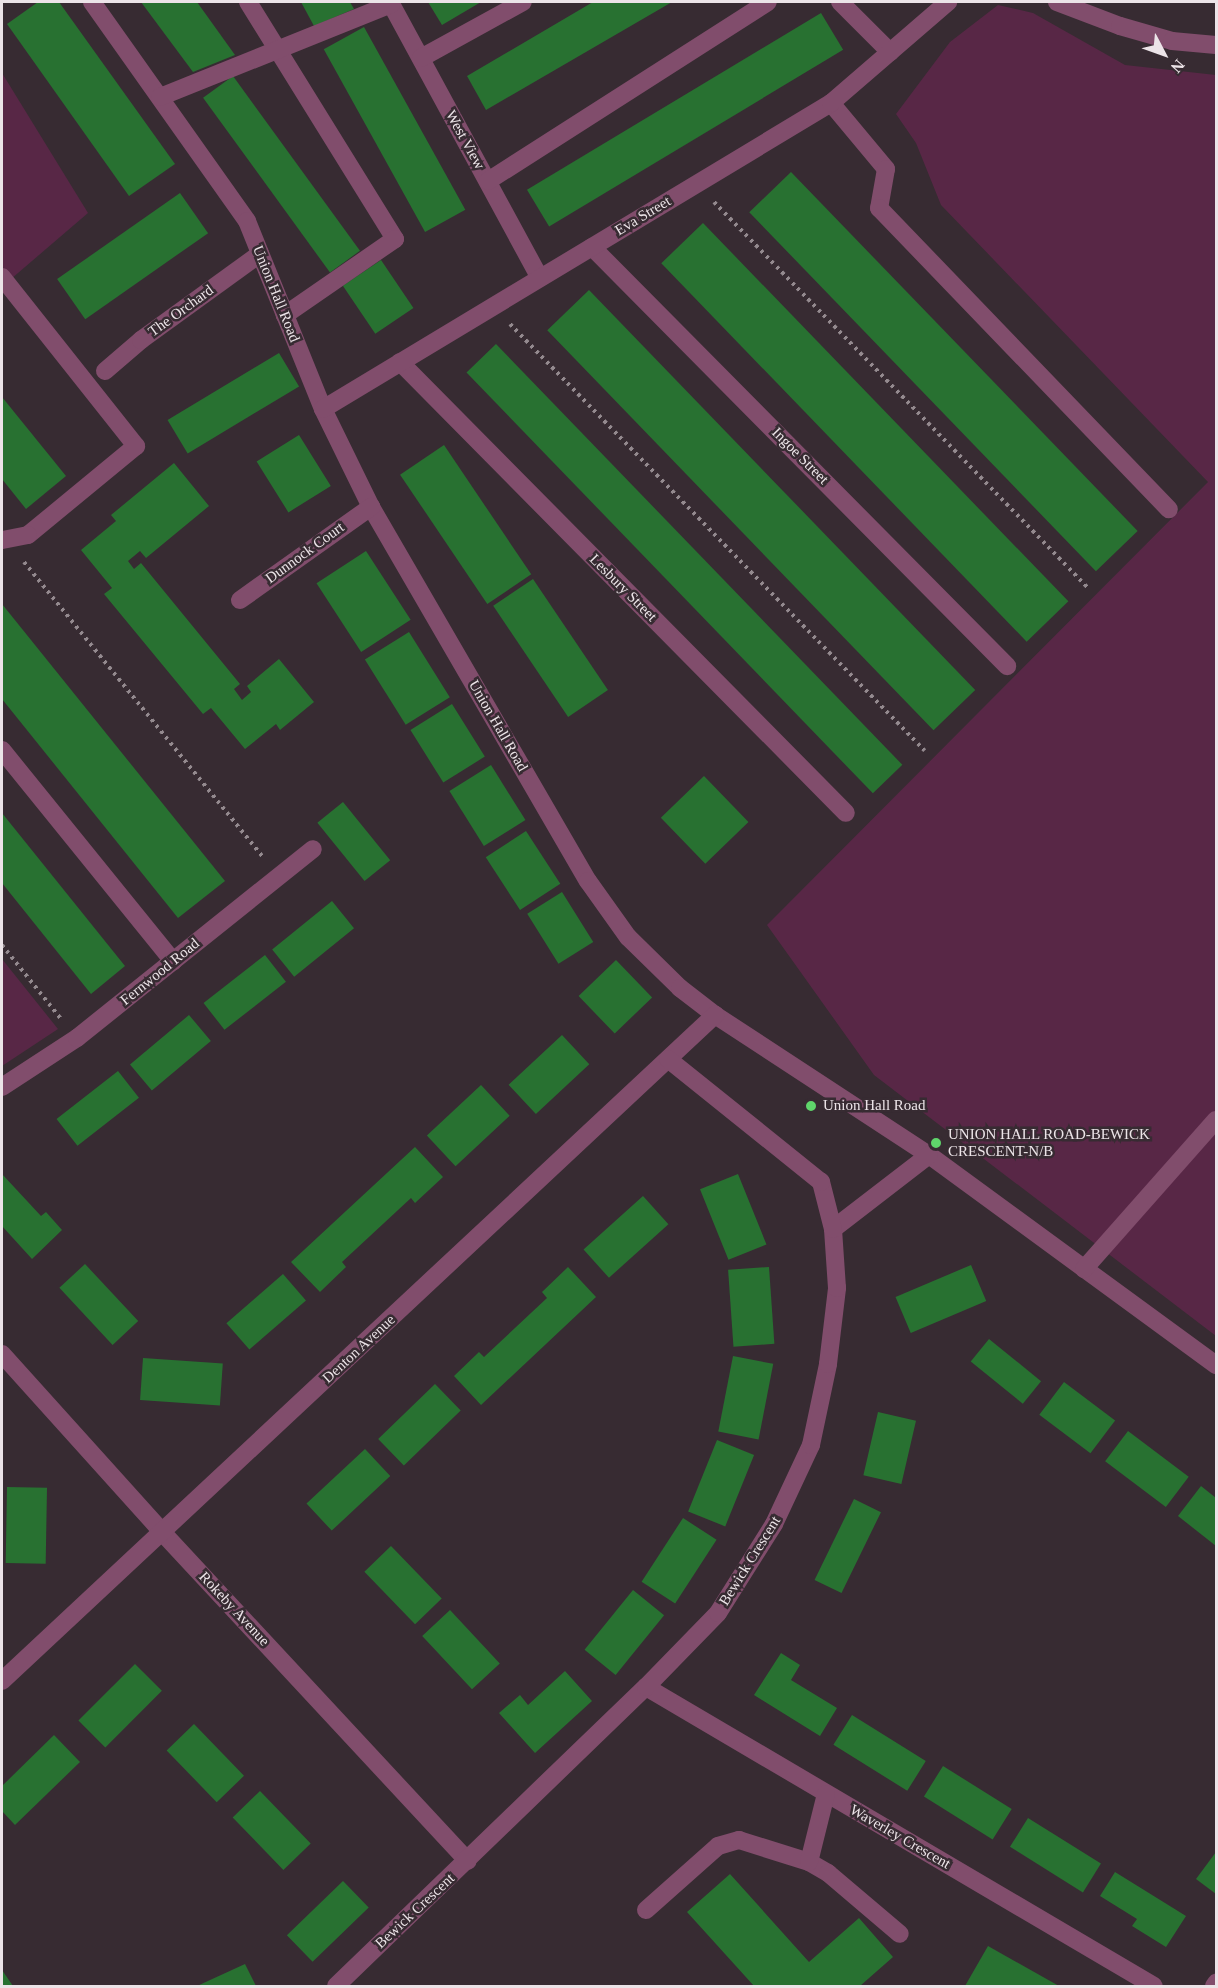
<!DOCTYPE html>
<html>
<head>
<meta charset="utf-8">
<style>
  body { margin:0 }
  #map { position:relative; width:1218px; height:1988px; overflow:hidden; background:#372b32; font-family:"Times New Roman",serif }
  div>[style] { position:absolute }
  .green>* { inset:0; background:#582746 }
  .building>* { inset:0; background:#287131; transform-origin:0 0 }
  .path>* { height:4px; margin-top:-2px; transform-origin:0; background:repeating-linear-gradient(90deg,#948a8f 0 3px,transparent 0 7.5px) }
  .minor>* { height:18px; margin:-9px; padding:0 9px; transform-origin:9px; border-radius:9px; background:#814d6c }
  .dots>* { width:16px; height:16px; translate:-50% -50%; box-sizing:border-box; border:3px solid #372b32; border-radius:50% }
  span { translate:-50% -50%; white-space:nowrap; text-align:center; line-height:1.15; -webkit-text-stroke:5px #372b32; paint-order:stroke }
  .street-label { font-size:15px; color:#ece4e8 }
  .poi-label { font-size:15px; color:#ece4e8 }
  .left { translate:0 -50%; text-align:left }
  .frame { position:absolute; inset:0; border:3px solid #ece4e8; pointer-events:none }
  .north { position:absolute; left:1134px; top:24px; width:60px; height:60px; -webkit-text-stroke:4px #372b32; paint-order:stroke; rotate:131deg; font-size:16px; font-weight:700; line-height:24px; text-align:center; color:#ece4e8 }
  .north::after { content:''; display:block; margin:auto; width:21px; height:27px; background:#ece4e8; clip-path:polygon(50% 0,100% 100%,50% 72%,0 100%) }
</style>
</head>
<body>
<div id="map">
  <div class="green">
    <div style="clip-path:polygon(998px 5px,1033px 13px,1125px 65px,1216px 75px,1216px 1336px,874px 1075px,767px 925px,1208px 482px,941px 205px,916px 143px,896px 114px,950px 42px)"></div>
    <div style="clip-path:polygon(2px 73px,88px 213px,11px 279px,2px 266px)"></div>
    <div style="clip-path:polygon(2px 959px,58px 1029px,2px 1066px)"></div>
  </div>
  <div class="building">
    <div style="clip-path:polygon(38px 2px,59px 2px,175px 164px,129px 196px,7px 24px)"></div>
    <div style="clip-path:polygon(141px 2px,197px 2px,235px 55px,193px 72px)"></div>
    <div style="clip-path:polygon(301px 2px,350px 2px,354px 9px,314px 26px)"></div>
    <div style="clip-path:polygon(428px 2px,481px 2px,442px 25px)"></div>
    <div style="clip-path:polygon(593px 2px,672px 2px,486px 110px,467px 76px)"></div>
    <div style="left:821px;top:13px;width:43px;height:343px;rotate:59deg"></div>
    <div style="left:364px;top:27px;width:209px;height:46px;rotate:61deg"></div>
    <div style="left:233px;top:76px;width:216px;height:37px;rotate:54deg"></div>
    <div style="left:791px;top:172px;width:499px;height:58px;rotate:46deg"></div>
    <div style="left:180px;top:193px;width:49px;height:150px;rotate:55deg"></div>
    <div style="left:703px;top:223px;width:526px;height:58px;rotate:46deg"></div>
    <div style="left:381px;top:260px;width:58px;height:46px;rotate:56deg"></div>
    <div style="left:589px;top:290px;width:556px;height:58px;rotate:46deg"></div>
    <div style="left:496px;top:344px;width:585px;height:41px;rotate:46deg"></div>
    <div style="left:279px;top:353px;width:39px;height:130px;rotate:59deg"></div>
    <div style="clip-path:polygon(2px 397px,66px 476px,26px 509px,2px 479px)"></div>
    <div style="left:299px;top:435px;width:60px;height:50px;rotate:58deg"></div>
    <div style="left:444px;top:445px;width:156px;height:53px;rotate:56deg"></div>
    <div style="clip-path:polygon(174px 463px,209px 506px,146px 558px,140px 551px,128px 561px,134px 569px,141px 563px,240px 684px,234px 689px,242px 700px,251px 692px,247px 686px,279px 659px,314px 702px,280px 730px,276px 724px,245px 749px,211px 708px,203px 714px,104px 594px,112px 588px,81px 550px,116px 521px,111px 515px)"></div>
    <div style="left:366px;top:551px;width:82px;height:59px;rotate:57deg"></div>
    <div style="left:533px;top:579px;width:134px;height:48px;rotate:56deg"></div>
    <div style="clip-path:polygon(2px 604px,225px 881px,178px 918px,2px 699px)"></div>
    <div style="left:409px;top:632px;width:77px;height:52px;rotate:58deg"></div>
    <div style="left:452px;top:704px;width:62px;height:49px;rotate:58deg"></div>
    <div style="left:491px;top:765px;width:65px;height:49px;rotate:58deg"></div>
    <div style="left:704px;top:776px;width:64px;height:60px;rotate:46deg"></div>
    <div style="left:343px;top:802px;width:75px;height:33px;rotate:51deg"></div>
    <div style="clip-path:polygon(2px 813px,125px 966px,91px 994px,2px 883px)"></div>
    <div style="left:526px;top:831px;width:63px;height:48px;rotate:57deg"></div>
    <div style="left:562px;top:892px;width:59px;height:41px;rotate:58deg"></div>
    <div style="left:332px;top:901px;width:35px;height:77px;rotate:51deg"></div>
    <div style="left:265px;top:955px;width:34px;height:78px;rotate:52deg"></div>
    <div style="left:616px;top:960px;width:52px;height:52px;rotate:46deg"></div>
    <div style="left:189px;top:1015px;width:34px;height:77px;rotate:50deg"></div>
    <div style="left:562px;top:1035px;width:40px;height:73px;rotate:47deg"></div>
    <div style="left:118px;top:1071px;width:34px;height:78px;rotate:52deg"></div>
    <div style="left:481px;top:1085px;width:42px;height:74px;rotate:47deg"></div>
    <div style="clip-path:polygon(415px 1147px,443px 1177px,415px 1203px,411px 1198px,342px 1262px,346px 1267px,320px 1292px,291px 1262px)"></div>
    <div style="clip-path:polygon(2px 1174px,41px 1216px,46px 1212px,62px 1230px,32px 1259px,2px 1226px)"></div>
    <div style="left:738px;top:1174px;width:76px;height:41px;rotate:68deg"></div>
    <div style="left:643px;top:1196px;width:38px;height:80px;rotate:48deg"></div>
    <div style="left:85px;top:1264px;width:78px;height:35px;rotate:47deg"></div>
    <div style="left:971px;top:1265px;width:39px;height:82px;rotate:67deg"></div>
    <div style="clip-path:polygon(568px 1267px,596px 1297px,481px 1405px,454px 1376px,479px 1352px,484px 1357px,547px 1298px,542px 1292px)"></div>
    <div style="left:769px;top:1267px;width:77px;height:41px;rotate:86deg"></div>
    <div style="left:283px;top:1274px;width:35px;height:75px;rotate:49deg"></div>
    <div style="left:989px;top:1339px;width:67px;height:29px;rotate:39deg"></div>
    <div style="left:733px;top:1356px;width:41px;height:77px;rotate:11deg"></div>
    <div style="left:143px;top:1358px;width:80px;height:42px;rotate:4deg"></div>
    <div style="left:1064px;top:1382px;width:64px;height:41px;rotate:37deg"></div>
    <div style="left:435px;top:1384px;width:37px;height:79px;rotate:46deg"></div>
    <div style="left:878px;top:1412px;width:39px;height:65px;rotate:13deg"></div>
    <div style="left:1128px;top:1431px;width:76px;height:38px;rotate:37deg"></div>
    <div style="left:717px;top:1440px;width:40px;height:77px;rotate:22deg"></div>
    <div style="left:365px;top:1449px;width:37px;height:80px;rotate:47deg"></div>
    <div style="clip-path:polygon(1201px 1486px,1216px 1498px,1216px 1546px,1178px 1516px)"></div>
    <div style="left:7px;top:1487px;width:40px;height:76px;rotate:1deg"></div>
    <div style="left:854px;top:1499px;width:30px;height:90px;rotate:26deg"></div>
    <div style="left:683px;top:1518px;width:40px;height:76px;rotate:33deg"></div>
    <div style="left:391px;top:1546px;width:73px;height:37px;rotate:46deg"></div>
    <div style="left:633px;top:1590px;width:40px;height:77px;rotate:39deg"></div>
    <div style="left:450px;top:1610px;width:73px;height:38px;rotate:47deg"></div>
    <div style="clip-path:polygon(781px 1653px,800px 1665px,791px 1680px,837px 1708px,820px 1736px,754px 1695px)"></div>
    <div style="left:135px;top:1664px;width:38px;height:80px;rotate:45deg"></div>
    <div style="clip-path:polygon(565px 1671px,592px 1701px,535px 1753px,499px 1713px,520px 1695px,528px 1705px)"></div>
    <div style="left:852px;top:1715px;width:87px;height:35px;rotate:32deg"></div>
    <div style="left:194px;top:1724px;width:72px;height:38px;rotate:46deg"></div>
    <div style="clip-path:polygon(54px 1735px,80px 1762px,15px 1825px,2px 1811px,2px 1786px)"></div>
    <div style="left:943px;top:1766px;width:81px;height:36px;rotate:32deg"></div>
    <div style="left:260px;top:1791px;width:73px;height:38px;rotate:46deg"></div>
    <div style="left:1028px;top:1818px;width:86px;height:34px;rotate:32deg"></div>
    <div style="clip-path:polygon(1216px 1852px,1216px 1894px,1196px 1879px)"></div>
    <div style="clip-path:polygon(1115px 1872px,1186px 1916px,1166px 1947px,1132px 1926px,1137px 1919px,1100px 1896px)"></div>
    <div style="clip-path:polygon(730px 1874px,809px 1962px,859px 1918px,893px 1957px,860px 1986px,754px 1986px,687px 1912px)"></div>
    <div style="left:343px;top:1881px;width:37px;height:78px;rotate:46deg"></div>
    <div style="clip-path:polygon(988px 1946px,1059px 1986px,965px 1986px)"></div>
    <div style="clip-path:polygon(245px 1964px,256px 1986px,197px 1986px)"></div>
    <div style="clip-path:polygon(2px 1970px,13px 1986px,2px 1986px)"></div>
  </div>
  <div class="path">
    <div style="left:714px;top:202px;width:536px;rotate:45.91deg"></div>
    <div style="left:510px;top:324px;width:595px;rotate:45.82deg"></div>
    <div style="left:24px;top:562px;width:380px;rotate:51deg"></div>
    <div style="left:2px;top:945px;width:95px;rotate:51.4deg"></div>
  </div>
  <div class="minor">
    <div style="left:92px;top:2px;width:268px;rotate:54.7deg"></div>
    <div style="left:247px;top:221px;width:203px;rotate:68deg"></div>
    <div style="left:323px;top:409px;width:109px;rotate:63.9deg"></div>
    <div style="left:371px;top:507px;width:432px;rotate:59.9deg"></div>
    <div style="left:588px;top:881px;width:69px;rotate:54.5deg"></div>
    <div style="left:628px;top:937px;width:73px;rotate:44.4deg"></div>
    <div style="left:680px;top:988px;width:44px;rotate:37.6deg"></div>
    <div style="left:715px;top:1015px;width:256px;rotate:33.2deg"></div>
    <div style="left:929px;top:1155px;width:356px;rotate:36.2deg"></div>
    <div style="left:248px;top:2px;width:279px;rotate:58.2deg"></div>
    <div style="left:395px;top:239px;width:134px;rotate:145.4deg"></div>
    <div style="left:390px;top:2px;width:314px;rotate:61.5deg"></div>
    <div style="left:840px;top:2px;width:71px;rotate:45deg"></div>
    <div style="left:1057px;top:2px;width:67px;rotate:20.9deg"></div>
    <div style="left:1120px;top:26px;width:54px;rotate:16.1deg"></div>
    <div style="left:1172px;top:41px;width:44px;rotate:5.2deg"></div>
    <div style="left:421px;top:58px;width:116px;rotate:-28.8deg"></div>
    <div style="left:160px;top:97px;width:249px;rotate:-21.9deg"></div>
    <div style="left:831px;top:103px;width:86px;rotate:50.2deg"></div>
    <div style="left:886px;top:169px;width:40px;rotate:100deg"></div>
    <div style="left:879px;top:208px;width:418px;rotate:46.1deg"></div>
    <div style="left:488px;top:181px;width:332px;rotate:-32.6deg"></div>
    <div style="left:592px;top:247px;width:590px;rotate:45.27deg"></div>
    <div style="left:2px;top:277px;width:216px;rotate:51.6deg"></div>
    <div style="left:136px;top:446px;width:140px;rotate:140.5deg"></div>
    <div style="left:28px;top:535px;width:26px;rotate:169deg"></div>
    <div style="left:400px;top:362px;width:634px;rotate:45.32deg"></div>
    <div style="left:105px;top:371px;width:48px;rotate:-40.7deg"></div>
    <div style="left:141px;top:340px;width:147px;rotate:-35.9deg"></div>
    <div style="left:323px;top:409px;width:593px;rotate:-31.06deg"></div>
    <div style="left:831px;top:103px;width:155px;rotate:-40.8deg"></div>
    <div style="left:240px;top:600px;width:161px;rotate:-35.4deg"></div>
    <div style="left:2px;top:750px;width:272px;rotate:51deg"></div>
    <div style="left:2px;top:1087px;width:90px;rotate:-33.2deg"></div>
    <div style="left:77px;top:1038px;width:302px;rotate:-38.7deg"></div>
    <div style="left:833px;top:1229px;width:121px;rotate:-37.6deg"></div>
    <div style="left:1084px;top:1269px;width:199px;rotate:-48.5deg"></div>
    <div style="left:2px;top:1354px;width:239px;rotate:48deg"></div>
    <div style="left:162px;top:1532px;width:449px;rotate:47.1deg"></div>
    <div style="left:2px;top:1681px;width:976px;rotate:-43.05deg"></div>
    <div style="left:646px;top:1687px;width:589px;rotate:30.48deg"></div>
    <div style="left:809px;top:1862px;width:22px;rotate:30deg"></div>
    <div style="left:828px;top:1873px;width:94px;rotate:40.3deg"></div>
    <div style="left:646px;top:1910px;width:96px;rotate:-41.6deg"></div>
    <div style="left:718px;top:1846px;width:22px;rotate:-16deg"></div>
    <div style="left:739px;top:1840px;width:73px;rotate:17.4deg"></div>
    <div style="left:809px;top:1862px;width:70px;rotate:-76deg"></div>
    <div style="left:336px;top:1986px;width:431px;rotate:-44deg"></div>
    <div style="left:646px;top:1687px;width:103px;rotate:-45.8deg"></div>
    <div style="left:718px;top:1613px;width:105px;rotate:-57.8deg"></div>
    <div style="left:774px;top:1524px;width:87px;rotate:-64.9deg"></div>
    <div style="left:811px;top:1445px;width:83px;rotate:-78.1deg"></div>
    <div style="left:828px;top:1364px;width:77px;rotate:-83.2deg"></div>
    <div style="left:837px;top:1288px;width:59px;rotate:-93.9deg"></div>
    <div style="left:833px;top:1229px;width:49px;rotate:-104.3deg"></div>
    <div style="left:821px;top:1182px;width:196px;rotate:-141.2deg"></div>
    <div style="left:1214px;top:1986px;width:4px;rotate:-56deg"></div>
  </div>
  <div class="dots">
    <div style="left:811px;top:1106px;background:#5fd56b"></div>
    <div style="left:936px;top:1143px;background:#5fd56b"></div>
  </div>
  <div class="street-label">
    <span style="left:465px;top:140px;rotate:61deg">West View</span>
    <span style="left:643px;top:216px;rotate:-31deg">Eva Street</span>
    <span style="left:276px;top:294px;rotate:68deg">Union Hall Road</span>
    <span style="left:181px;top:311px;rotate:-36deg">The Orchard</span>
    <span style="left:800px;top:456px;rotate:45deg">Ingoe Street</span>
    <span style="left:305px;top:553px;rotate:-36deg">Dunnock Court</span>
    <span style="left:623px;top:588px;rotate:45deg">Lesbury Street</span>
    <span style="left:498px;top:726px;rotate:60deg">Union Hall Road</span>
    <span style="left:160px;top:972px;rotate:-39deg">Fernwood Road</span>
    <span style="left:359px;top:1349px;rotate:-43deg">Denton Avenue</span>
    <span style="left:750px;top:1561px;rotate:-58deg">Bewick Crescent</span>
    <span style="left:234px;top:1609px;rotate:47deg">Rokeby Avenue</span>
    <span style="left:900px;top:1837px;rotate:30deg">Waverley Crescent</span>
    <span style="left:415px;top:1911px;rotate:-43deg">Bewick Crescent</span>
  </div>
  <div class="poi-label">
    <span class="left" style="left:823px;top:1106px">Union Hall Road</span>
    <span class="left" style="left:948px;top:1143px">UNION HALL ROAD-BEWICK<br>CRESCENT-N/B</span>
  </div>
  <div class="frame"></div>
  <div class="north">N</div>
</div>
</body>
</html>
